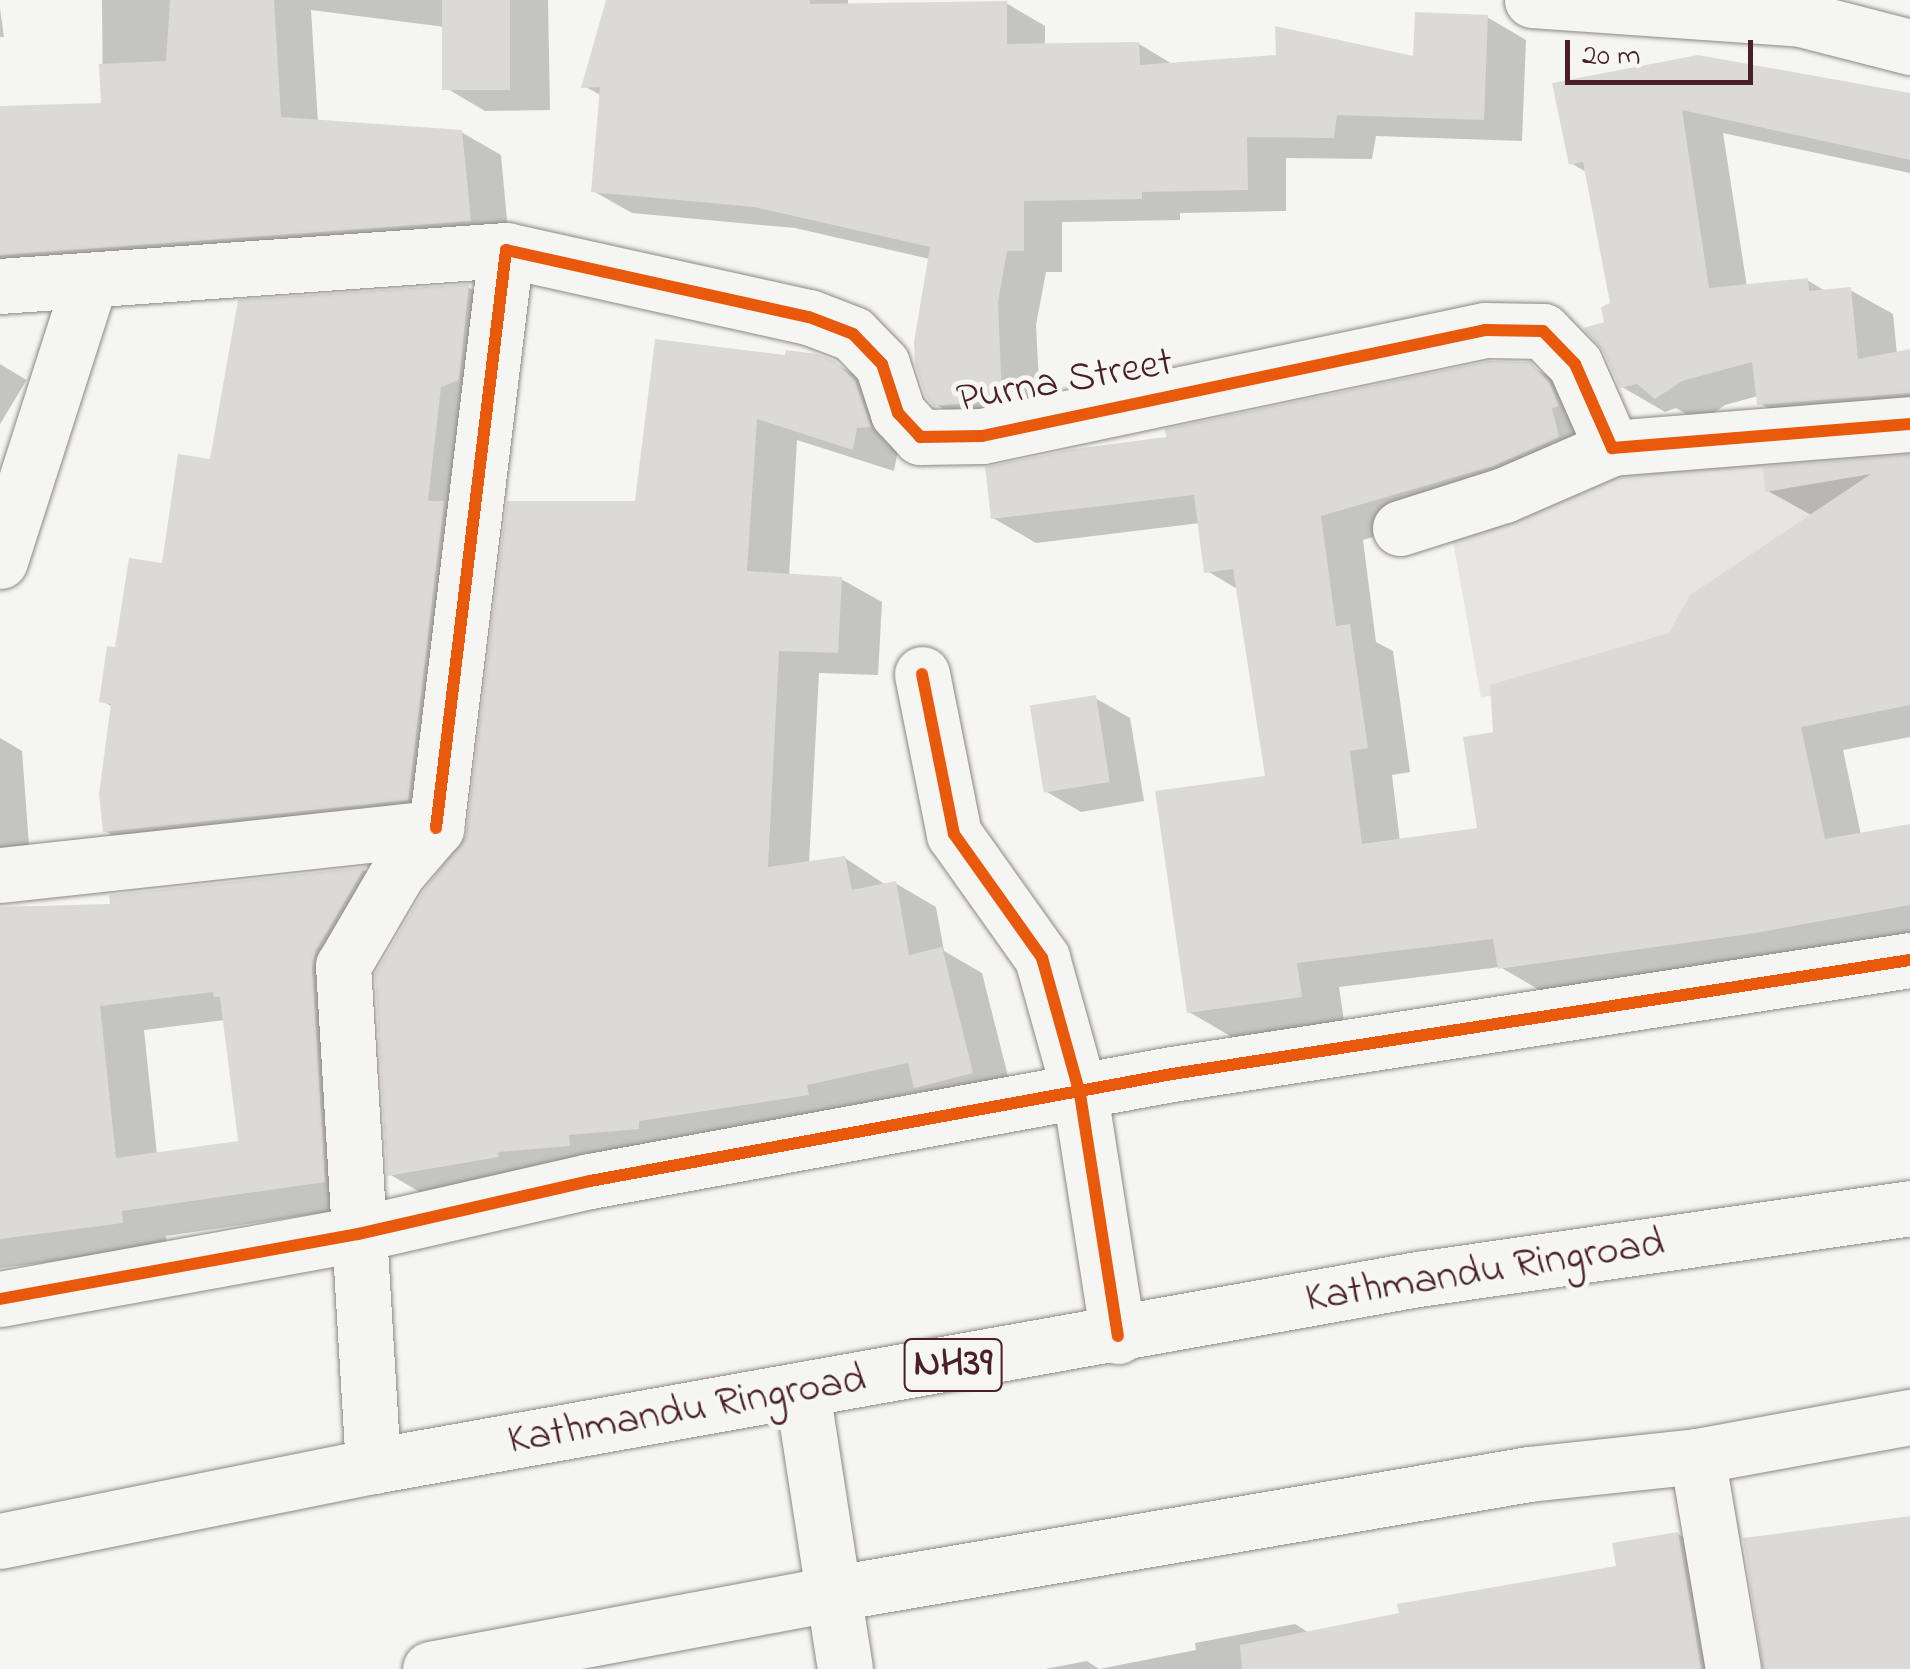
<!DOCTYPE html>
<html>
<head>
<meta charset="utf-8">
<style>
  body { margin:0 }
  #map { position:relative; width:1910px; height:1669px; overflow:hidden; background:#f5f5f3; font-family:"Indie Flower",sans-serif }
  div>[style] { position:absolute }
  .built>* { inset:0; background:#e7e5e2 }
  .shadow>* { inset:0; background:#0003; transform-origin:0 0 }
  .building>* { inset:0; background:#dcdad9; transform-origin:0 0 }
  .roads { filter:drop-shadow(0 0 2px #8f8788) drop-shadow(0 0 2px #8f8788) }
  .minor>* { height:55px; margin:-27.5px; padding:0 27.5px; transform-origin:27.5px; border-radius:27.5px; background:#f5f5f3 }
  .highway>* { height:55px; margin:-27.5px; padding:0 27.5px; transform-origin:27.5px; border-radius:27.5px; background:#f5f5f3 }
  .cycleway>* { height:12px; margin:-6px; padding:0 6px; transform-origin:6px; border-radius:6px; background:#e8590c }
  span { translate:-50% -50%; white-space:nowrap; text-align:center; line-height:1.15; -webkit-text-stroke:10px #f6f6f2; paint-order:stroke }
  .shield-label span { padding:2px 8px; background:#f6f6f2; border:2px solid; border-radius:8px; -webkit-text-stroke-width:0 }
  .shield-label { font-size:40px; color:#4a1f2b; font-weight:700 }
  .street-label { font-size:42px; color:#4a1f2b }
  .scale { position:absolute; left:1565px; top:40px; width:188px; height:45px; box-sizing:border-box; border:5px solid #4a1f2b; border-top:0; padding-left:12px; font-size:30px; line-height:35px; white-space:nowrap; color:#4a1f2b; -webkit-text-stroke:8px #f6f6f2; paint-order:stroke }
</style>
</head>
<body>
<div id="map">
  <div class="built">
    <div style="clip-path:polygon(1910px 437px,1910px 509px,1774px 632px,1481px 698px,1451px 530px,1691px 449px)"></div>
  </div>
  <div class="shadow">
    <div style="clip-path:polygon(102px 0,548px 0,550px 110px,485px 111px,446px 88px,445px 27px,311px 10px,318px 122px,461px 132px,501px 155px,509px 242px,0 296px,0 109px,103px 105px)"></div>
    <div style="clip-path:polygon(609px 0,848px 0,848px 6px,1006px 3px,1045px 26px,1045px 46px,1139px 44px,1174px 65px,1416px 59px,1487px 17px,1526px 40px,1522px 141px,1376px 136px,1372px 159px,1286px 158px,1286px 211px,1180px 213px,1180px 220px,1062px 222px,1062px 272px,1046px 272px,1036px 325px,1041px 421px,975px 427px,935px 404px,930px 259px,795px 228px,632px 213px,593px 191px,602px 96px,584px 86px)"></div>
    <div style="clip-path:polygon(0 8px,4px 37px,0 37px)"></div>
    <div style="clip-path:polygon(1555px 85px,1910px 96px,1910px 173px,1723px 133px,1747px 287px,1807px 280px,1827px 292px,1850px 290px,1893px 314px,1897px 354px,1910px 352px,1910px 420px,1802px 428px,1759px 403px,1758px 396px,1725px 405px,1700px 422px,1676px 408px,1665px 412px,1622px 387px,1607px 324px,1613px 304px,1588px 173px,1571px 163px)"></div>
    <div style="clip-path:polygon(468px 287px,513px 312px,453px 824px,150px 857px,105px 831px,113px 707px,102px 701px,118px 650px,164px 566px,212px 462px)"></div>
    <div style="clip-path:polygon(834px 363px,876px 387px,898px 450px,894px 471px,797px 440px,789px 576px,841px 579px,882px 602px,878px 675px,819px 673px,809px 864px,845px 858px,886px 885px,895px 883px,936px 907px,944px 951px,982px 973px,1013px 1096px,957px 1110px,924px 1091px,430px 1198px,389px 1174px,469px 836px,637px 503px)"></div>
    <div style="left:0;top:364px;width:31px;height:150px;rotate:31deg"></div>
    <div style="clip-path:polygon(1529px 365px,1573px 390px,1600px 430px,1537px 489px,1363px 540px,1376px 642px,1393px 651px,1410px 772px,1392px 775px,1400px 842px,1480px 831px,1496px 734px,1671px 635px,1813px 516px,1768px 491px,1910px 458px,1910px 737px,1843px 750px,1861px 835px,1910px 827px,1910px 936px,1543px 992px,1500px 967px,1339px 987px,1344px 1021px,1232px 1037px,1189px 1012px,1268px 778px,1239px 590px,1207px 571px,1200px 523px,1036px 543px,993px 518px,1169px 439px)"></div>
    <div style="clip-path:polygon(1095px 698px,1130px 718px,1144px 801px,1081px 812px,1047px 792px)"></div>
    <div style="clip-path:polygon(0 738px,22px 751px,31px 872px,0 875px)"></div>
    <div style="clip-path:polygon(evenodd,364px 870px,408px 895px,360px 976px,369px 1206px,166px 1236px,167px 1247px,0 1268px,0 909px,113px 907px,112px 897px,364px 870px,225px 1020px,240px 1143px,157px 1155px,144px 1030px,225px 1020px)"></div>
    <div style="clip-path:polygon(1678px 1534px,1717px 1557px,1736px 1669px,1045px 1669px,1087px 1661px,1099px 1669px,1196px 1650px,1195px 1643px,1295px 1624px,1311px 1634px,1619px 1568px)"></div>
  </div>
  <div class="building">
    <div style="clip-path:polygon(170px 0,274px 0,281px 117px,462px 130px,471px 221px,0 255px,0 106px,101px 103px,99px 64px,166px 61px)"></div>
    <div style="left:442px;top:0;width:68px;height:90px"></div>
    <div style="clip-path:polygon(606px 0,810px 0,810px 4px,1007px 1px,1007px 44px,1139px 42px,1140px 65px,1276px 55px,1275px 26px,1413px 56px,1415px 12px,1488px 15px,1484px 120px,1337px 115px,1334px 138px,1247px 137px,1248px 190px,1142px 192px,1142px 199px,1024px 201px,1024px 251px,1007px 251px,998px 302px,1002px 400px,934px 406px,926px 397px,915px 364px,914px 342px,930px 247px,754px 207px,591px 192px,600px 87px,581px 88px)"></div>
    <div style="clip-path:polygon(1698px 55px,1910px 93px,1910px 160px,1682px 110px,1709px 288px,1808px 278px,1809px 291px,1851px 287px,1858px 359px,1910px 349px,1910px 393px,1757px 405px,1752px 362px,1682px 381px,1655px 399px,1637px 384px,1620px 388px,1603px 351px,1583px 328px,1604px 322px,1601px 307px,1610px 303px,1583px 162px,1569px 165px,1552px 83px)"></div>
    <div style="clip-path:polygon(469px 284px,459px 380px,441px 387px,428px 501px,444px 501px,408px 800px,103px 832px,99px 794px,111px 704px,99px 702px,107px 646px,115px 647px,129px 558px,162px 563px,178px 454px,210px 459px,238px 300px)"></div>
    <div style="clip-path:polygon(655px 339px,785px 355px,786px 350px,817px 354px,835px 361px,855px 381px,871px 427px,857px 428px,853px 450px,757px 419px,747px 571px,842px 577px,838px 653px,779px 651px,768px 867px,845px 856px,852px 890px,896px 881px,909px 955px,942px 947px,973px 1073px,914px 1088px,908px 1063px,807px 1085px,809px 1095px,639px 1121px,639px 1129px,569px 1135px,570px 1146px,498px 1152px,499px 1157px,387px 1176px,375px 974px,424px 890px,466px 835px,507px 501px,635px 501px)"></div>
    <div style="clip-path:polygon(1488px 361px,1530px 362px,1549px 382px,1559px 406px,1552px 408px,1559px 437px,1493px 466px,1321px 516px,1336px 626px,1350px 624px,1368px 748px,1350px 751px,1362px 844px,1477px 828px,1463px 737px,1493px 732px,1490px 685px,1669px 633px,1690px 595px,1871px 474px,1765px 492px,1763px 467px,1910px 455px,1910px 705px,1801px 727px,1825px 839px,1910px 824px,1910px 905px,1749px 934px,1498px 969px,1493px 939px,1297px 963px,1302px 997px,1187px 1013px,1155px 791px,1265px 776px,1233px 569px,1204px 573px,1194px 495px,991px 519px,985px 467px,1074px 449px,1166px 437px,1165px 429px)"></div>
    <div style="left:1096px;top:695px;width:88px;height:67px;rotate:81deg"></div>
    <div style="clip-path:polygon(evenodd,365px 867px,316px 950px,312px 967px,325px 1182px,122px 1211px,123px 1223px,0 1239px,0 907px,110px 904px,109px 895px,365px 867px,213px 992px,214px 997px,220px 997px,238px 1141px,116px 1158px,100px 1006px,213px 992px)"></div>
    <div style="clip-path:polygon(1910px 1516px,1910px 1669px,1763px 1669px,1743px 1538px)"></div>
    <div style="clip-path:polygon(1678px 1532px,1701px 1669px,1242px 1669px,1240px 1645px,1399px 1613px,1397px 1604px,1616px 1566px,1612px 1543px)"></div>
  </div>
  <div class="roads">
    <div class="minor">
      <div style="left:1532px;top:0;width:270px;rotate:4deg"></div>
      <div style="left:1801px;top:19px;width:113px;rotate:14.4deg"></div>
      <div style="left:0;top:286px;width:507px;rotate:-4.07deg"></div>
      <div style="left:1400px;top:528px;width:109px;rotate:-17.6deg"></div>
      <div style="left:1504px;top:495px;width:118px;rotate:-23.5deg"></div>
      <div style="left:0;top:561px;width:294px;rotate:-72.2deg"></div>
      <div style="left:922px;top:674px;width:163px;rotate:78.7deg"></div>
      <div style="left:954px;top:834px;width:152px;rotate:54.6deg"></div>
      <div style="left:1042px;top:958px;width:141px;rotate:74.4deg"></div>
      <div style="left:1080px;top:1094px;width:245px;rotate:81.1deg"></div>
      <div style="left:436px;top:828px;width:582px;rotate:-83.09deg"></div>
      <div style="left:506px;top:250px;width:310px;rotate:12.5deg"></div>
      <div style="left:809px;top:317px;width:47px;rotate:21.1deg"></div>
      <div style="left:853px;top:334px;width:42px;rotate:46deg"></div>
      <div style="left:882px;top:364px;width:52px;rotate:71.9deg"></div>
      <div style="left:898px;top:413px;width:33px;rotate:47deg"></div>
      <div style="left:920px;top:437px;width:62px;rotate:-0.9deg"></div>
      <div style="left:982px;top:436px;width:514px;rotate:-11.9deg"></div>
      <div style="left:1485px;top:330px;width:58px;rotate:1deg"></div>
      <div style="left:1543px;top:331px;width:46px;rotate:45.9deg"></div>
      <div style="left:1575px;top:364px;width:92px;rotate:66.2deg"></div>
      <div style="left:1612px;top:448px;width:299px;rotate:-4.6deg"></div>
      <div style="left:0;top:875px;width:439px;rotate:-6.2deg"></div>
      <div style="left:0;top:1299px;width:364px;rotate:-10.3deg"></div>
      <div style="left:358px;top:1234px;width:238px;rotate:-12.9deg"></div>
      <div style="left:590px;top:1181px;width:592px;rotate:-10.42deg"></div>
      <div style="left:1172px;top:1074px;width:747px;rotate:-8.78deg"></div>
      <div style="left:802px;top:1391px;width:281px;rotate:81.2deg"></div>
      <div style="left:1697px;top:1456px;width:216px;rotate:80.4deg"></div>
      <div style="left:373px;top:1466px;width:501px;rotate:-93.43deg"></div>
      <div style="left:343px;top:966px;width:109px;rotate:-59.7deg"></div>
      <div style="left:398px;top:872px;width:58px;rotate:-49.2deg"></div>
      <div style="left:430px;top:1669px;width:407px;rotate:-10.6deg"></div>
      <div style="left:830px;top:1594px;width:709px;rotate:-9.74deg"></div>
      <div style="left:1529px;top:1474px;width:169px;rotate:-6.1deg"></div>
      <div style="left:1697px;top:1456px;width:217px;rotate:-10.4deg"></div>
    </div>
    <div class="highway">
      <div style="left:0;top:1541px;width:380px;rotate:-11.4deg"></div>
      <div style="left:373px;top:1466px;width:1062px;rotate:-10.15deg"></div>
      <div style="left:1418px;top:1279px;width:497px;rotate:-8.2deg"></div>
    </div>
  </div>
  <div class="cycleway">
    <div style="left:922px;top:674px;width:163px;rotate:78.7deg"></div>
    <div style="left:954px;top:834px;width:152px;rotate:54.6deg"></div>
    <div style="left:1042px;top:958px;width:141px;rotate:74.4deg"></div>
    <div style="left:1080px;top:1094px;width:245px;rotate:81.1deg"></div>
    <div style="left:436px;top:828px;width:582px;rotate:-83.09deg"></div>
    <div style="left:506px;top:250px;width:310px;rotate:12.5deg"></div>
    <div style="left:809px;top:317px;width:47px;rotate:21.1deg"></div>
    <div style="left:853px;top:334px;width:42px;rotate:46deg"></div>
    <div style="left:882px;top:364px;width:52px;rotate:71.9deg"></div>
    <div style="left:898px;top:413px;width:33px;rotate:47deg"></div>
    <div style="left:920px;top:437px;width:62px;rotate:-0.9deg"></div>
    <div style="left:982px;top:436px;width:514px;rotate:-11.9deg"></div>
    <div style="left:1485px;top:330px;width:58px;rotate:1deg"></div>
    <div style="left:1543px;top:331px;width:46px;rotate:45.9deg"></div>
    <div style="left:1575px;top:364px;width:92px;rotate:66.2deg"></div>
    <div style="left:1612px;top:448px;width:299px;rotate:-4.6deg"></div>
    <div style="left:0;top:1299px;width:364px;rotate:-10.3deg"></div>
    <div style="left:358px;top:1234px;width:238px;rotate:-12.9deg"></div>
    <div style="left:590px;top:1181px;width:592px;rotate:-10.42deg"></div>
    <div style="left:1172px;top:1074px;width:747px;rotate:-8.78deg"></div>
  </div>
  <div class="shield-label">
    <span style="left:953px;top:1365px">NH39</span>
  </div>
  <div class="street-label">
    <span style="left:1065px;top:382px;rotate:-10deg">Purna Street</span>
    <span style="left:1485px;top:1272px;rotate:-9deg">Kathmandu Ringroad</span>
    <span style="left:687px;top:1411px;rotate:-10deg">Kathmandu Ringroad</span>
  </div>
  <div class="scale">20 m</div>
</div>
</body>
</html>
